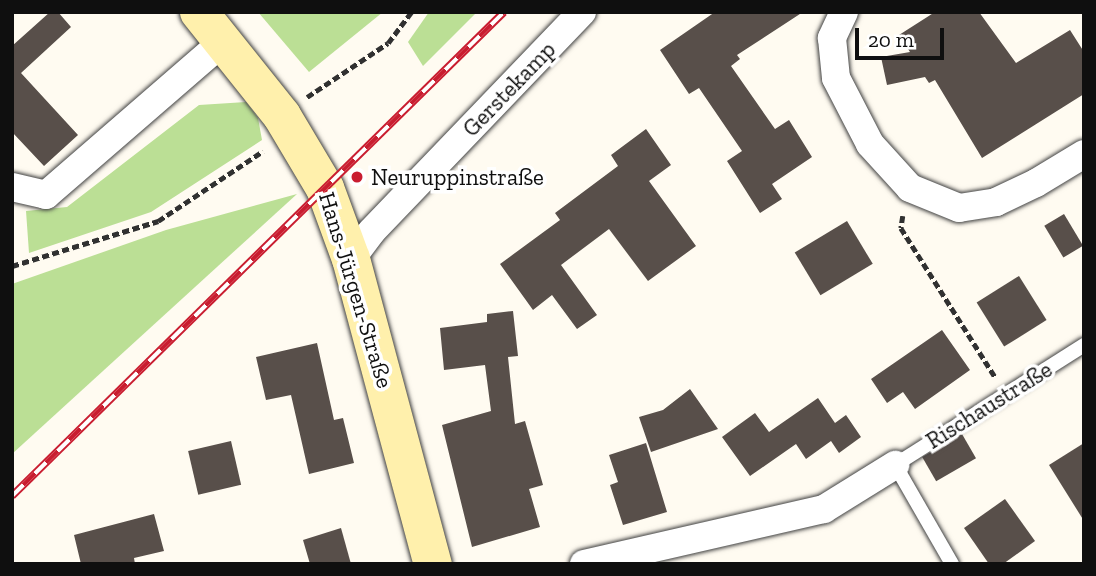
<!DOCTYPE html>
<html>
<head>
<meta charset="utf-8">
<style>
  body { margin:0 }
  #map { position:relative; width:1096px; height:576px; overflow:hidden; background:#fffbf1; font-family:"Zilla Slab",serif }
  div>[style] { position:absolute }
  .forest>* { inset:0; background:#bbdf95 }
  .building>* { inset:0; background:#584f4a; transform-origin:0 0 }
  .path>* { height:4.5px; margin-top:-2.25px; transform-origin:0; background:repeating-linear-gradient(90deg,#313131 0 7px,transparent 0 10.5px) }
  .roads { filter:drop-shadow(0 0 2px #424242) drop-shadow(0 0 2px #424242) }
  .service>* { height:14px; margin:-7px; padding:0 7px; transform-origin:7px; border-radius:7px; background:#fff }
  .minor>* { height:28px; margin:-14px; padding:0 14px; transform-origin:14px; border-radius:14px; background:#fff }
  .secondary>* { height:38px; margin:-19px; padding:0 19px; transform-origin:19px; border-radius:19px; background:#fff0ac }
  .rail>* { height:8px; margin-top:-4px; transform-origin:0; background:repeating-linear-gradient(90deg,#fff 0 16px,#c91d30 0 32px); box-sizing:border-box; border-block:2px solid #c91d30 }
  .dots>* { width:19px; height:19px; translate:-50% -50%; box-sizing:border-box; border:4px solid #fff; border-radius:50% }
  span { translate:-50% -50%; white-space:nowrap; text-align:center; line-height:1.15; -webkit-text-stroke:7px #fff; paint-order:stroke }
  .street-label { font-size:23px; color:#0f0f0f }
  .poi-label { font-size:23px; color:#0f0f0f }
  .left { translate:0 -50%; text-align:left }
  .frame { position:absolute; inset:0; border:14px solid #0f0f0f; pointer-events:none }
  .scale { position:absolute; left:855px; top:28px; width:89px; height:32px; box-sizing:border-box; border:4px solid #0f0f0f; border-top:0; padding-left:9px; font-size:21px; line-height:24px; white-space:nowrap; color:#0f0f0f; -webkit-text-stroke:5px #fff; paint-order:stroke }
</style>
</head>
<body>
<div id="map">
  <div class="forest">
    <div style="clip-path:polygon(258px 12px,383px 12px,309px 72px)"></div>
    <div style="clip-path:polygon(429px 12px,477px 12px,423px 66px,408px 42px)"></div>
    <div style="clip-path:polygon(246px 102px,258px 118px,262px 140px,151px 212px,29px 253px,26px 211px,67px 207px,199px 105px)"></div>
    <div style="clip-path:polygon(297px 194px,12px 454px,12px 284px,166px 230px)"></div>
  </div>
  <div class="building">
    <div style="clip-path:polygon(50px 12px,58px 12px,71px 27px,21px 73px,78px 135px,44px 166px,12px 132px,12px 46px)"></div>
    <div style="clip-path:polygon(715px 12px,803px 12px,737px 55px,740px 59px,731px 66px,775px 129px,789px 120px,812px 157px,772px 184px,782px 199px,760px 213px,727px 161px,742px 151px,699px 88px,689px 94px,660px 50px)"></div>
    <div style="clip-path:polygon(935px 12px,979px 12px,1016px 63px,1070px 30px,1084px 52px,1084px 94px,982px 158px,935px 80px,929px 83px,925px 77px,887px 85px,881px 57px,910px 52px,899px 35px)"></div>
    <div style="clip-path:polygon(646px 129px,671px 165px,649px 181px,696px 246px,648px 281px,609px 229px,561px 265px,597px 315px,577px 329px,552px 295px,533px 310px,500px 264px,560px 220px,555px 213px,618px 166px,611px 155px)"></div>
    <div style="left:1064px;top:214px;width:37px;height:23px;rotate:59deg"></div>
    <div style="left:847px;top:221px;width:50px;height:61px;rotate:59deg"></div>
    <div style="left:1019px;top:276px;width:52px;height:50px;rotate:58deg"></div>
    <div style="clip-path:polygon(513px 311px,518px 356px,508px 357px,515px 424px,525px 421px,543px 485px,529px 489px,540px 527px,472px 547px,442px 425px,491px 411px,485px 365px,444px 370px,440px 328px,487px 322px,487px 314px)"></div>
    <div style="clip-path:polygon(942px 330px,970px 370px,915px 409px,903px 392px,887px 403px,871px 379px)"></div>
    <div style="clip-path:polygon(317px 343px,334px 420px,343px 418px,354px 463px,309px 474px,291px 395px,266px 400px,256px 357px)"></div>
    <div style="clip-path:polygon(690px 389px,718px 429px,651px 452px,639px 417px,663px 410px)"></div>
    <div style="clip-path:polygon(818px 398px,835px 423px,846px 415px,861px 437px,839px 453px,831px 441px,806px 459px,796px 444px,750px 476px,722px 437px,755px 413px,769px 432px)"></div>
    <div style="left:962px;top:434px;width:28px;height:46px;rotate:60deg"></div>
    <div style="left:231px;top:441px;width:45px;height:44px;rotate:77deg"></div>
    <div style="clip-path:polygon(646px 443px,667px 512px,623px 525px,610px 485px,618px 482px,609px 455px)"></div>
    <div style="clip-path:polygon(1084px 443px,1084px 521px,1049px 465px)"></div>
    <div style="clip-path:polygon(1005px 499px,1035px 541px,1003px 564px,989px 564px,964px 528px)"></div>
    <div style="clip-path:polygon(154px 514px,164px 551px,134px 558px,135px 564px,81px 564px,74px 535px)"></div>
    <div style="clip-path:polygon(341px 528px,351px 564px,310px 564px,303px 540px)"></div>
  </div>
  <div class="path">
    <div style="left:307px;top:97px;width:97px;rotate:-33.7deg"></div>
    <div style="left:388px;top:43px;width:39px;rotate:-53deg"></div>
    <div style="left:903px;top:216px;width:12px;rotate:99deg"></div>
    <div style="left:901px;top:228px;width:178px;rotate:57.7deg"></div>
    <div style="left:12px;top:266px;width:153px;rotate:-17.1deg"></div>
    <div style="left:158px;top:221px;width:126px;rotate:-33.7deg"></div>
  </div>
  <div class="roads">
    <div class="service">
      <div style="left:952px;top:564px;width:114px;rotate:-119.9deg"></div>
      <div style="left:895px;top:465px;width:224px;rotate:-32.4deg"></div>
    </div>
    <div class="minor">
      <div style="left:844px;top:12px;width:29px;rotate:115deg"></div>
      <div style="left:832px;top:38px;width:40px;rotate:84.3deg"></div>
      <div style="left:836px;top:78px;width:74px;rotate:62.7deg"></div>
      <div style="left:870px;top:144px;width:59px;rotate:47.7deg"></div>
      <div style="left:910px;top:188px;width:53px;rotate:22.2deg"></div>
      <div style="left:959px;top:208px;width:37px;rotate:-9deg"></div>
      <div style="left:996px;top:202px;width:44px;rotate:-25.4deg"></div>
      <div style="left:1036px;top:183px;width:56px;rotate:-31.1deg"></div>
      <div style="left:12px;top:187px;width:35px;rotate:13deg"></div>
      <div style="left:46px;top:195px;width:235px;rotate:-40.9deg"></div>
      <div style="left:351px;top:259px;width:34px;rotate:-53deg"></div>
      <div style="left:371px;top:232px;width:305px;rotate:-46.2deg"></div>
      <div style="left:584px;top:564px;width:246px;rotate:-12.9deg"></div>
      <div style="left:824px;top:509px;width:84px;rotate:-31.8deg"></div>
    </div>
    <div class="secondary">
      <div style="left:199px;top:12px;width:133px;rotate:51.4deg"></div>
      <div style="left:282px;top:116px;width:84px;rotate:59.2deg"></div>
      <div style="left:325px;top:188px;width:76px;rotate:69.9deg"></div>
      <div style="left:351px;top:259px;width:316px;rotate:75deg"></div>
    </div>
  </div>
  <div class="rail">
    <div style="left:12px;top:496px;width:690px;rotate:-44.53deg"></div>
  </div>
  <div class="dots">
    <div style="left:357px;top:177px;background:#c91d30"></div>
  </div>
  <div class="street-label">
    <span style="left:509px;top:89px;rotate:-46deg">Gerstekamp</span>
    <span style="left:356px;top:290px;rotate:73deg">Hans-Jürgen-Straße</span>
    <span style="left:989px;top:405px;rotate:-32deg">Rischaustraße</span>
  </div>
  <div class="poi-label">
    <span class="left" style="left:371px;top:177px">Neuruppinstraße</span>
  </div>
  <div class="frame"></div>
  <div class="scale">20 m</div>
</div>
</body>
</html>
